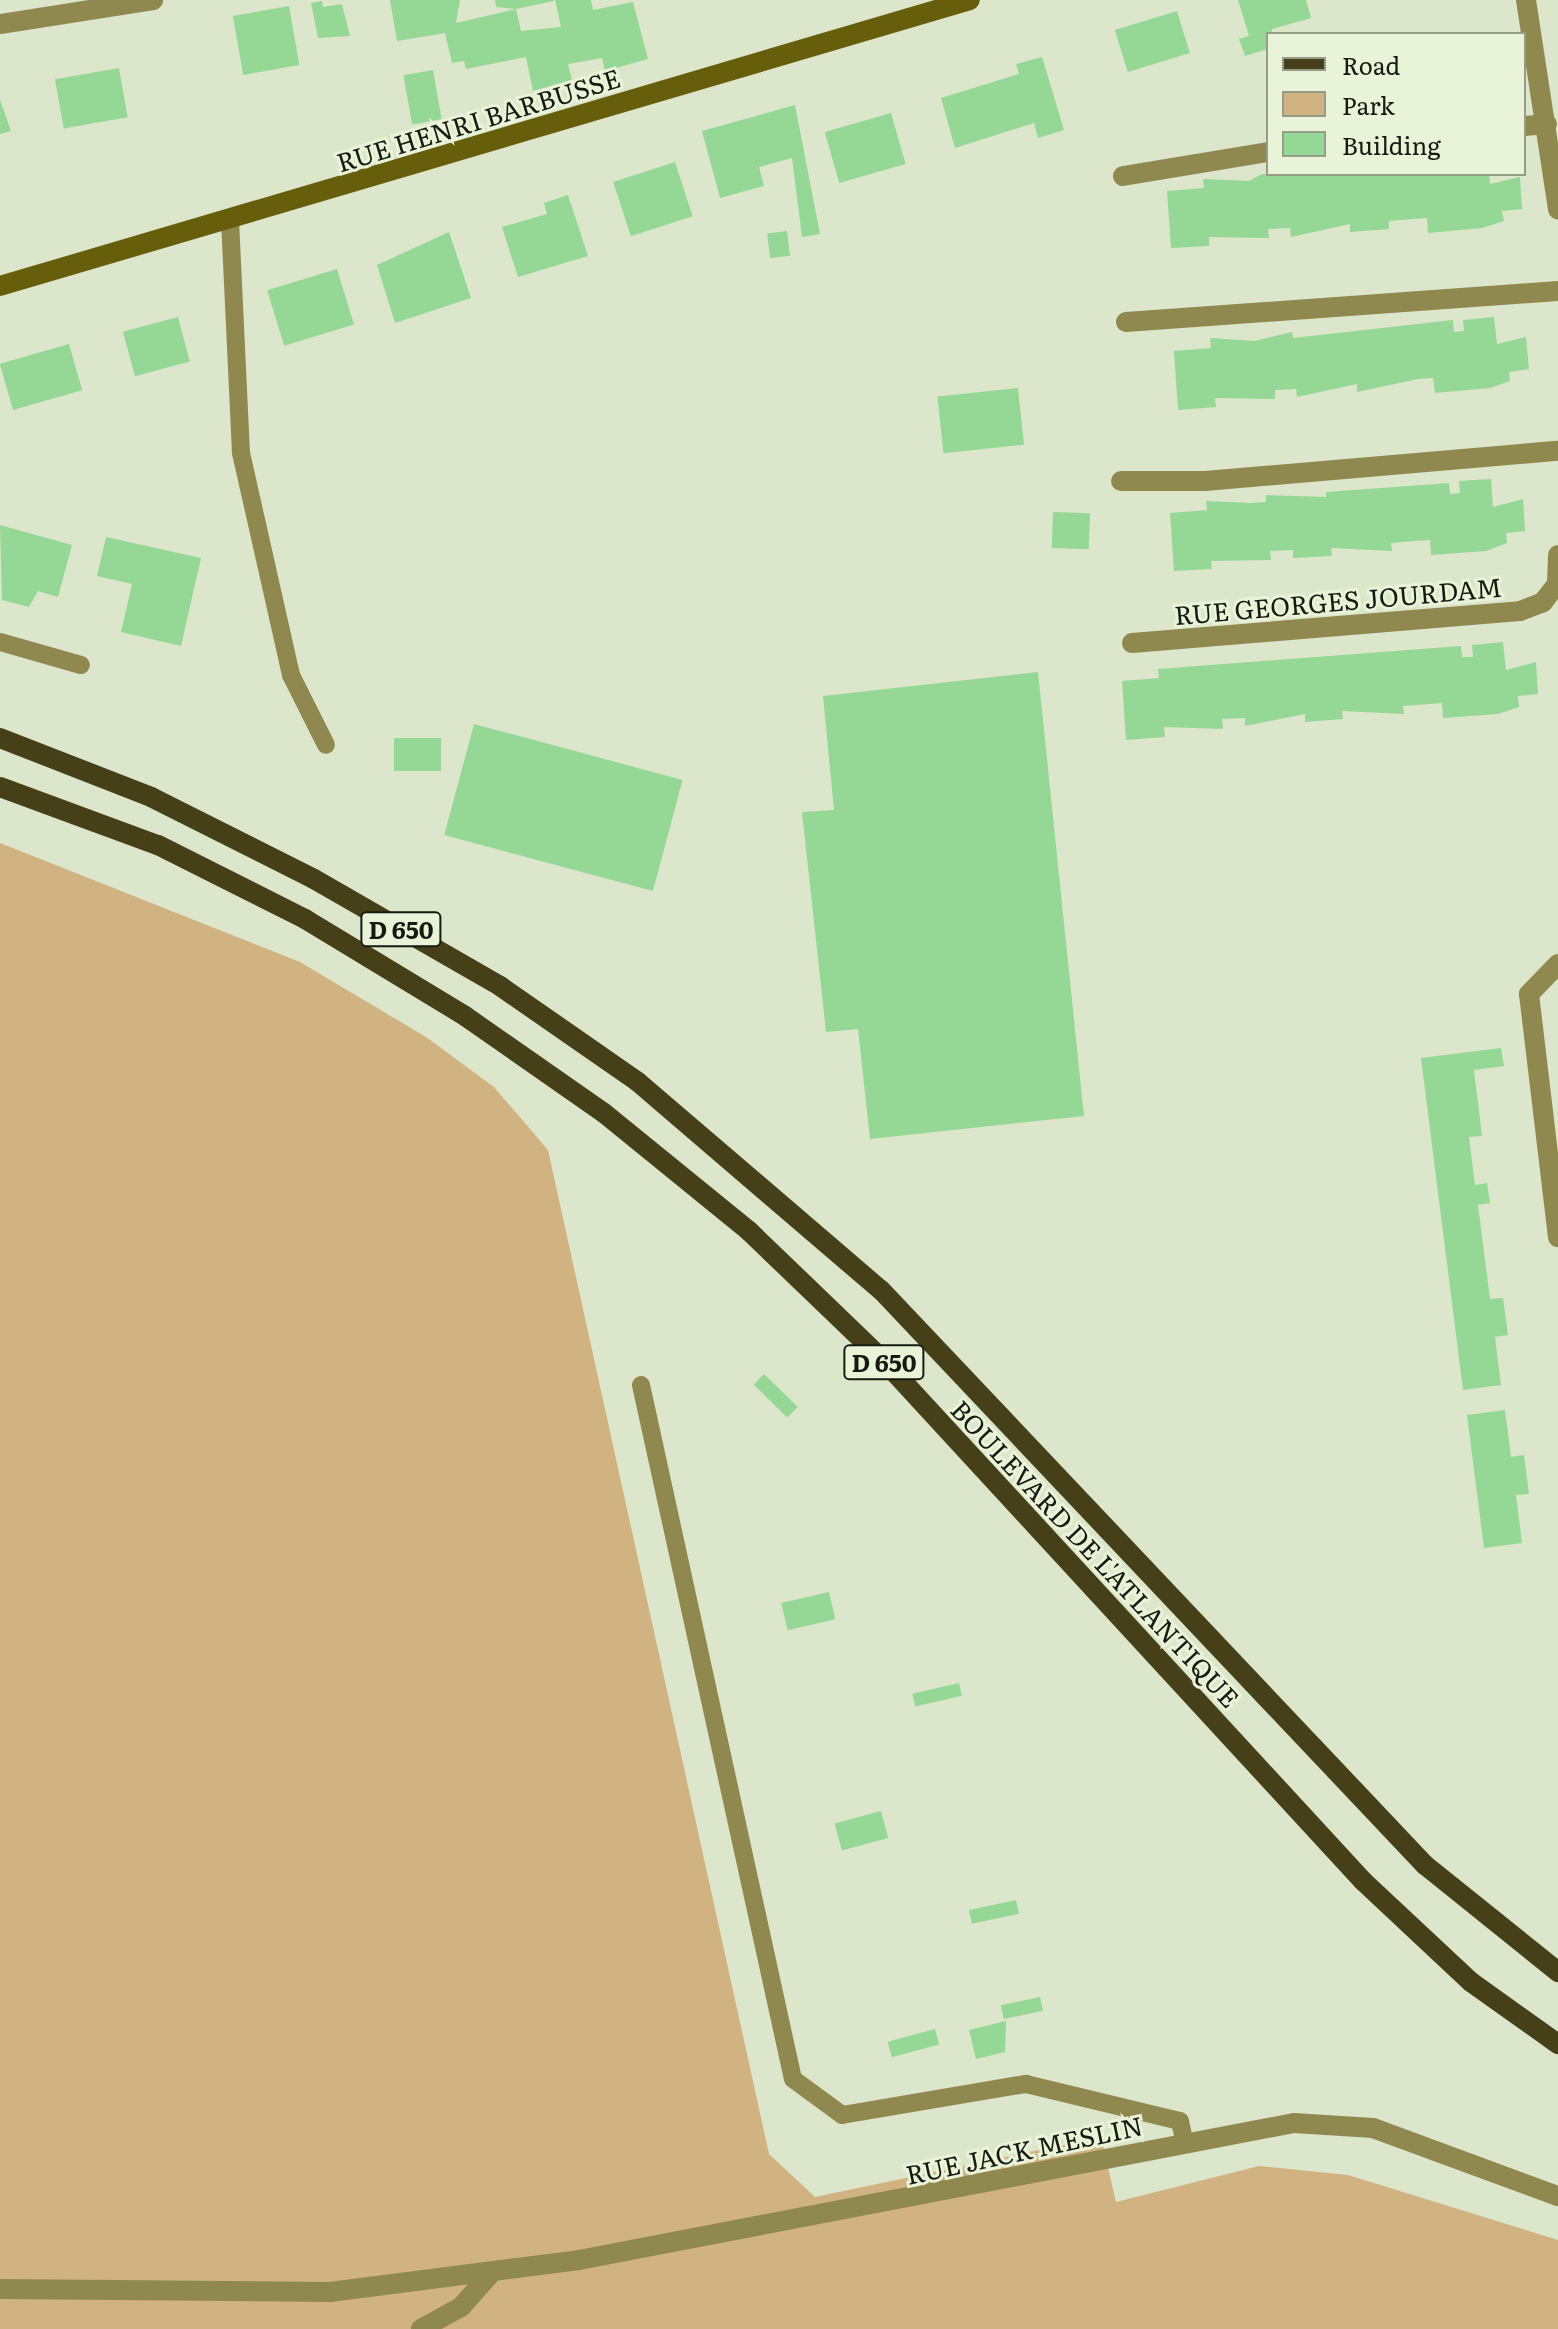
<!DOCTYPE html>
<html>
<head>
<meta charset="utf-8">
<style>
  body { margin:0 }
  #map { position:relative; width:1558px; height:2329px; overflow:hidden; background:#dce6cb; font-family:Literata,serif }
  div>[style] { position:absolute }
  .green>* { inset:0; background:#d0b381 }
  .building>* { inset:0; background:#95d895; transform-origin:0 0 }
  .service>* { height:18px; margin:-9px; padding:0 9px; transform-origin:9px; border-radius:9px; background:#90894f }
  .minor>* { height:20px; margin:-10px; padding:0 10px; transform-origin:10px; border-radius:10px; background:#90894f }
  .secondary>* { height:20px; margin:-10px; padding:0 10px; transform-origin:10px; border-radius:10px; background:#675e0c }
  .primary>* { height:20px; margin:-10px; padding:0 10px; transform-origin:10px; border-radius:10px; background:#454017 }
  span { translate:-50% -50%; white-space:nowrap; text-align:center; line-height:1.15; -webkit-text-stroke:6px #e9f3d8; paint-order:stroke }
  .shield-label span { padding:2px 6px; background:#e9f3d8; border:2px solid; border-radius:6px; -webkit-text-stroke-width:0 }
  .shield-label { font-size:24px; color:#171a10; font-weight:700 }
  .street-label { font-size:26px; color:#171a10 }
  .legend { position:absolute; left:1266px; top:32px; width:260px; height:144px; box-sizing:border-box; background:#e9f3d8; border:2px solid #959c88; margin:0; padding:10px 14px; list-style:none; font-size:24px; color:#171a10 }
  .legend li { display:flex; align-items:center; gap:16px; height:40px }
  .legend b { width:40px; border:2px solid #959c88 }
</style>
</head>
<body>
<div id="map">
  <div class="green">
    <div style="clip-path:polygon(0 843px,300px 962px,426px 1037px,494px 1087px,548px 1150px,769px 2154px,815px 2197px,1101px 2137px,1116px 2202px,1259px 2166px,1348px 2175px,1558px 2240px,1558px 2329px,0 2329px)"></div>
  </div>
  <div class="building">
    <div style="clip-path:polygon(390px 0,460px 0,456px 23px,516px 9px,521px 31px,561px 27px,555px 0,591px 0,593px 10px,633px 2px,648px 59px,605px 71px,602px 58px,568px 64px,572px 80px,533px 91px,526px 57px,466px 69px,464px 61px,452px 63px,445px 33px,397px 41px)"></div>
    <div style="clip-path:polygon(495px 0,553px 0,554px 1px,516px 9px,496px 7px)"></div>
    <div style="clip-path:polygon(1238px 0,1306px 0,1311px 18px,1272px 29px,1268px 49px,1245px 56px,1239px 39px,1249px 36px)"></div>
    <div style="clip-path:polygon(322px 1px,323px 7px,342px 4px,350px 36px,318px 38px,311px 3px)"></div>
    <div style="left:289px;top:6px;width:60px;height:57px;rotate:80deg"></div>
    <div style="left:1177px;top:11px;width:44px;height:65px;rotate:73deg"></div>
    <div style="clip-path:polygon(1042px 57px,1064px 130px,1038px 138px,1034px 123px,955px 148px,941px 98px,1019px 74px,1016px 64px)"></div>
    <div style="left:119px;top:68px;width:50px;height:65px;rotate:80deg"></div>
    <div style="left:433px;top:70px;width:50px;height:30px;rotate:80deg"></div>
    <div style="clip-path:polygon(0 100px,11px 131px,0 134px)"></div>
    <div style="clip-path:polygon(795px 105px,820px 234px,802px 237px,792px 158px,759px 167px,764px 186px,720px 198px,702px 131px)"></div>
    <div style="left:891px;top:113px;width:53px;height:69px;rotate:74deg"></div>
    <div style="left:675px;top:162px;width:57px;height:65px;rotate:72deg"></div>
    <div style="clip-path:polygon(1262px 174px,1489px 174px,1490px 184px,1520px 177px,1522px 209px,1502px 211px,1504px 221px,1482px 228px,1428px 233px,1427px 218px,1412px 219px,1389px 221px,1389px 229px,1350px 232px,1350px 224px,1291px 237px,1290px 228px,1268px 229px,1269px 238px,1209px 237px,1209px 246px,1171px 248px,1167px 191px,1204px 188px,1203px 179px,1249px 181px)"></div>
    <div style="clip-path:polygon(568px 195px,588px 256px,518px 277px,502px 227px,547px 214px,544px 203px)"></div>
    <div style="left:787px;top:231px;width:25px;height:20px;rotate:83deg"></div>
    <div style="clip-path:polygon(449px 232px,471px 298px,395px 323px,377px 265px)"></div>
    <div style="left:337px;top:269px;width:58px;height:73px;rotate:73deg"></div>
    <div style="left:178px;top:317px;width:46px;height:57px;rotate:75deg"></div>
    <div style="clip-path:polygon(1494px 317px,1497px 344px,1526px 337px,1529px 369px,1509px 372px,1510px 381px,1490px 388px,1435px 393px,1433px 378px,1418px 379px,1357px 392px,1357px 384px,1297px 397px,1296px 389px,1275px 390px,1275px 399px,1215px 398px,1216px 407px,1178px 410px,1174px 351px,1211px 348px,1210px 338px,1255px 341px,1292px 332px,1293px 338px,1453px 320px,1454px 332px,1464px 331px,1463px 320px)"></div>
    <div style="left:69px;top:344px;width:48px;height:72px;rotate:74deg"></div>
    <div style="left:1018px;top:388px;width:57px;height:81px;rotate:84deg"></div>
    <div style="clip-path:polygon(1491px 479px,1493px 507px,1523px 499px,1525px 531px,1506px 533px,1507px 543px,1486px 551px,1431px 555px,1430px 540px,1414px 541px,1391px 543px,1392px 551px,1331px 548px,1332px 556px,1293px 558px,1293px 550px,1270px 551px,1271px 560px,1211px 561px,1212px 569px,1174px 571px,1170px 513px,1207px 510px,1206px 501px,1251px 503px,1266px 502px,1266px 495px,1326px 497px,1326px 492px,1449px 483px,1450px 494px,1460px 493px,1459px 481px)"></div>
    <div style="left:1053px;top:512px;width:37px;height:36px;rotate:2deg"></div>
    <div style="clip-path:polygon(0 525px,72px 545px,58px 597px,38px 591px,29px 607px,2px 600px)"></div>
    <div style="clip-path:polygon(106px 537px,201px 558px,181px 646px,121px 632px,132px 584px,97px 576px)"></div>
    <div style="clip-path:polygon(1503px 642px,1506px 670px,1536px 662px,1538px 694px,1518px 696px,1519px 707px,1498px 714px,1443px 718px,1442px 703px,1403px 706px,1404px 714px,1342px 711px,1343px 719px,1305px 722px,1305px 714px,1245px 726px,1245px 718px,1222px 719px,1223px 729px,1164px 727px,1165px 737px,1126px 740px,1122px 681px,1159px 678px,1158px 669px,1461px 646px,1462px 657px,1473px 657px,1472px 645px)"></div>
    <div style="clip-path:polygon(1038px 672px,1084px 1116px,870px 1139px,858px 1029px,826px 1032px,802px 812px,834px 810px,823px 696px)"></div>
    <div style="left:474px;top:724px;width:216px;height:115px;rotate:15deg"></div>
    <div style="left:394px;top:738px;width:47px;height:33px"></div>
    <div style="clip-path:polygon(1501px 1048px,1504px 1066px,1474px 1070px,1482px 1136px,1469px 1137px,1475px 1185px,1487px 1183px,1490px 1203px,1478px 1205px,1490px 1299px,1503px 1298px,1508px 1335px,1495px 1337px,1501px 1385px,1463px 1390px,1421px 1058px)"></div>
    <div style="left:764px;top:1374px;width:47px;height:15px;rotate:44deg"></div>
    <div style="clip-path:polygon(1505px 1410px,1511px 1457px,1524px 1455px,1529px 1494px,1516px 1495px,1522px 1543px,1484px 1548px,1467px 1415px)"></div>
    <div style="left:829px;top:1592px;width:28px;height:49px;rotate:77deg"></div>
    <div style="left:959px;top:1683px;width:13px;height:48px;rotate:77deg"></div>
    <div style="left:881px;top:1811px;width:28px;height:48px;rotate:75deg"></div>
    <div style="left:1016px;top:1900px;width:14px;height:48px;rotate:78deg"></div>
    <div style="left:1040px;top:1997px;width:14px;height:40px;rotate:78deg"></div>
    <div style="clip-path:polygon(1006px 2021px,1005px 2052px,976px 2059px,969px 2030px)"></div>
    <div style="left:935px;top:2029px;width:16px;height:49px;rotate:75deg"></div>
  </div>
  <div class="service">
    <div style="left:230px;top:220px;width:233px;rotate:87.3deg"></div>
    <div style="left:241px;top:453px;width:228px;rotate:77.3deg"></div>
    <div style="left:291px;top:675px;width:78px;rotate:63.4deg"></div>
    <div style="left:0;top:642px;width:84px;rotate:15.9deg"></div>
    <div style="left:641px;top:1385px;width:710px;rotate:77.65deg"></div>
    <div style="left:793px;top:2079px;width:61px;rotate:36.3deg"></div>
    <div style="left:842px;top:2115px;width:187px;rotate:-9.6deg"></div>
    <div style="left:1026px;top:2084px;width:158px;rotate:13.5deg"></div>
    <div style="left:1180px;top:2121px;width:19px;rotate:78deg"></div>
  </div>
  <div class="minor">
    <div style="left:1526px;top:0;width:212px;rotate:81.3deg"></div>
    <div style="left:0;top:24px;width:155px;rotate:-8.9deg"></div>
    <div style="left:1524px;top:126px;width:23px;rotate:-5deg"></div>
    <div style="left:1123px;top:176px;width:147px;rotate:-9.4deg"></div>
    <div style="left:1126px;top:322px;width:433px;rotate:-4.1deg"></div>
    <div style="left:1121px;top:481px;width:84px"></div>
    <div style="left:1205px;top:481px;width:354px;rotate:-4.9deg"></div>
    <div style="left:1132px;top:643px;width:389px;rotate:-4.7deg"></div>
    <div style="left:1520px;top:611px;width:25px;rotate:-21deg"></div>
    <div style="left:1543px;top:602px;width:23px;rotate:-52deg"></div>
    <div style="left:1557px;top:584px;width:29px;rotate:-88deg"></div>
    <div style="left:1558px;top:964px;width:42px;rotate:134deg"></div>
    <div style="left:1529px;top:994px;width:245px;rotate:83.2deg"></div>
    <div style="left:0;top:2289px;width:330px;rotate:0.5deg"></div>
    <div style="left:330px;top:2292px;width:251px;rotate:-7.3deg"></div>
    <div style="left:579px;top:2260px;width:728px;rotate:-10.85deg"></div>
    <div style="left:1294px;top:2123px;width:79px;rotate:3.6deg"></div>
    <div style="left:1373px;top:2128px;width:197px;rotate:20.2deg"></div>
    <div style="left:421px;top:2329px;width:46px;rotate:-28.8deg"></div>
    <div style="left:461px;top:2307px;width:48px;rotate:-48.4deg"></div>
  </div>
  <div class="secondary">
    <div style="left:0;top:286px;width:1011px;rotate:-16.43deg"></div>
  </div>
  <div class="primary">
    <div style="left:0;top:738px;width:162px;rotate:21.3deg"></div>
    <div style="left:151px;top:797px;width:182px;rotate:26.7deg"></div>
    <div style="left:314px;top:879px;width:215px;rotate:29.9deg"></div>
    <div style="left:500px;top:986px;width:168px;rotate:34.8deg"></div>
    <div style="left:638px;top:1082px;width:320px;rotate:40.6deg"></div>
    <div style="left:881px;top:1290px;width:792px;rotate:46.59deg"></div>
    <div style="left:1425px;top:1865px;width:171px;rotate:38.8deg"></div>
    <div style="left:0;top:787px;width:168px;rotate:20.2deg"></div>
    <div style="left:158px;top:845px;width:165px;rotate:26.7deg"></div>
    <div style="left:305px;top:919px;width:187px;rotate:31.2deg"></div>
    <div style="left:465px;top:1016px;width:169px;rotate:34.9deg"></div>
    <div style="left:604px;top:1113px;width:187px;rotate:39.1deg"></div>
    <div style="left:749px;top:1231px;width:187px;rotate:43.9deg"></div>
    <div style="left:884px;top:1361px;width:707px;rotate:47.35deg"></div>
    <div style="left:1363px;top:1881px;width:148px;rotate:43.1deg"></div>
    <div style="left:1471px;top:1982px;width:107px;rotate:35.5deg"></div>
  </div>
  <div class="shield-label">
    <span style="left:401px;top:929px">D 650</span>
    <span style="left:884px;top:1362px">D 650</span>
  </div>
  <div class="street-label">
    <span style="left:478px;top:119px;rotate:-17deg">RUE HENRI BARBUSSE</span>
    <span style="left:1338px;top:600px;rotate:-5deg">RUE GEORGES JOURDAM</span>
    <span style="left:1096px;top:1553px;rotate:47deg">BOULEVARD DE L'ATLANTIQUE</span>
    <span style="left:1024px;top:2149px;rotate:-12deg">RUE JACK MESLIN</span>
  </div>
  <ul class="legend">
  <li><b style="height:10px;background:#454017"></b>Road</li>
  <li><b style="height:22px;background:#d0b381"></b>Park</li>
  <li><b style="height:22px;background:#95d895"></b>Building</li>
  </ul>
</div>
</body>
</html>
